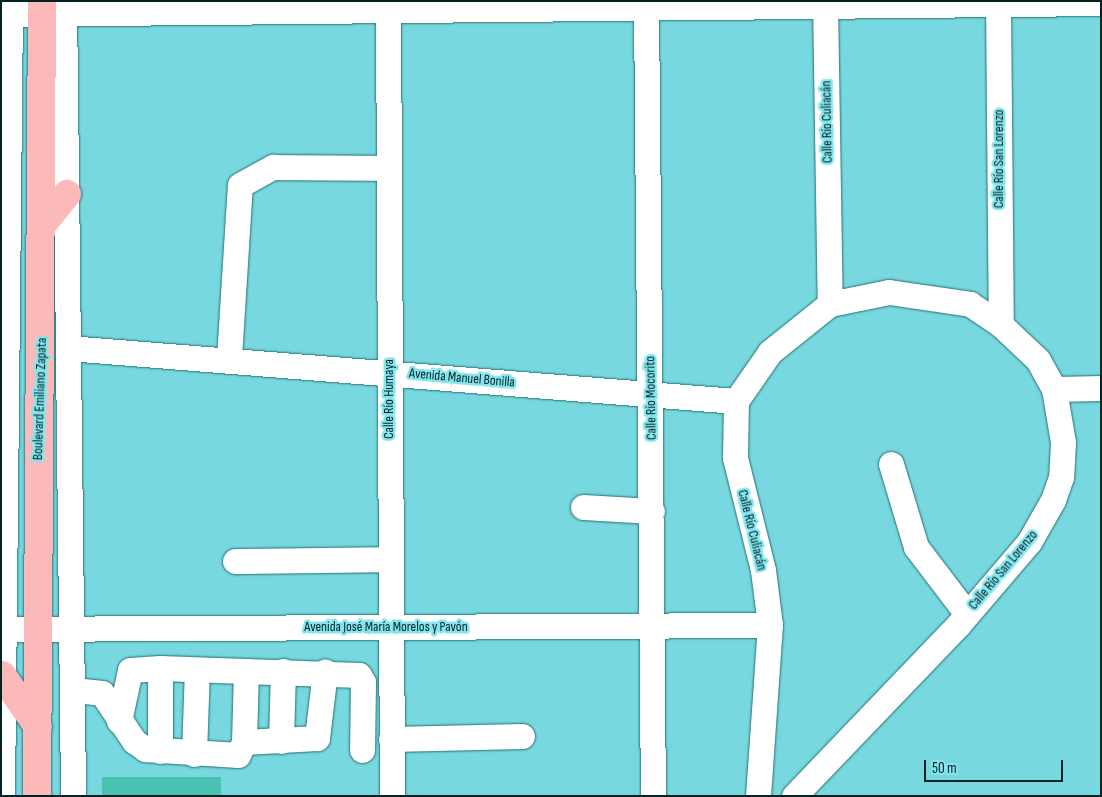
<!DOCTYPE html>
<html>
<head>
<meta charset="utf-8">
<style>
  body { margin:0 }
  #map { position:relative; width:1102px; height:797px; overflow:hidden; background:#78d8df; font-family:"Sofia Sans Condensed",sans-serif }
  div>[style] { position:absolute }
  .building>* { inset:0; background:#49c2b1; transform-origin:0 0 }
  .roads { filter:drop-shadow(0 0 1px #257177) drop-shadow(0 0 1px #257177) }
  .minor>* { height:25px; margin:-12.5px; padding:0 12.5px; transform-origin:12.5px; border-radius:12.5px; background:#fff }
  .major>* { height:28px; margin:-14px; padding:0 14px; transform-origin:14px; border-radius:14px; background:#fbbab9 }
  span { translate:-50% -50%; white-space:nowrap; text-align:center; line-height:1.15; -webkit-text-stroke:5px #85e5ed; paint-order:stroke }
  .street-label { font-size:14px; color:#022123 }
  .frame { position:absolute; inset:0; border:2px solid #022123; pointer-events:none }
  .scale { position:absolute; left:924px; top:760px; width:139px; height:22px; box-sizing:border-box; border:2px solid #022123; border-top:0; padding-left:6px; font-size:15px; line-height:18px; white-space:nowrap; color:#022123; -webkit-text-stroke:4px #85e5ed; paint-order:stroke }
</style>
</head>
<body>
<div id="map">
  <div class="building">
    <div style="left:102px;top:777px;width:119px;height:19px"></div>
  </div>
  <div class="roads">
    <div class="minor">
      <div style="left:64px;top:1px;width:795px;rotate:89.35deg"></div>
      <div style="left:388px;top:1px;width:795px;rotate:89.71deg"></div>
      <div style="left:646px;top:1px;width:795px;rotate:89.5deg"></div>
      <div style="left:825px;top:1px;width:303px;rotate:89.1deg"></div>
      <div style="left:998px;top:1px;width:324px;rotate:89.5deg"></div>
      <div style="left:1px;top:14px;width:1100px;rotate:-0.57deg"></div>
      <div style="left:68px;top:348px;width:670px;rotate:4.54deg"></div>
      <div style="left:229px;top:358px;width:173px;rotate:-86.4deg"></div>
      <div style="left:240px;top:185px;width:38px;rotate:-29deg"></div>
      <div style="left:273px;top:167px;width:116px;rotate:0.5deg"></div>
      <div style="left:1054px;top:389px;width:47px;rotate:-1.2deg"></div>
      <div style="left:891px;top:464px;width:87px;rotate:73.2deg"></div>
      <div style="left:916px;top:547px;width:84px;rotate:52.7deg"></div>
      <div style="left:583px;top:507px;width:69px;rotate:3.3deg"></div>
      <div style="left:235px;top:561px;width:154px;rotate:-0.7deg"></div>
      <div style="left:1px;top:629px;width:769px;rotate:-0.3deg"></div>
      <div style="left:74px;top:690px;width:28px;rotate:6deg"></div>
      <div style="left:102px;top:693px;width:58px;rotate:56.3deg"></div>
      <div style="left:134px;top:741px;width:14px;rotate:36deg"></div>
      <div style="left:145px;top:749px;width:93px;rotate:3.7deg"></div>
      <div style="left:238px;top:755px;width:14px;rotate:-65deg"></div>
      <div style="left:244px;top:742px;width:71px;rotate:-88.4deg"></div>
      <div style="left:119px;top:721px;width:52px;rotate:-77.8deg"></div>
      <div style="left:130px;top:670px;width:30px;rotate:-4deg"></div>
      <div style="left:391px;top:739px;width:131px;rotate:-1.3deg"></div>
      <div style="left:281px;top:741px;width:70px;rotate:-88.4deg"></div>
      <div style="left:244px;top:742px;width:73px;rotate:-3.1deg"></div>
      <div style="left:317px;top:738px;width:67px;rotate:-83.2deg"></div>
      <div style="left:160px;top:751px;width:83px;rotate:-90deg"></div>
      <div style="left:160px;top:668px;width:199px;rotate:2deg"></div>
      <div style="left:359px;top:675px;width:8px;rotate:60deg"></div>
      <div style="left:363px;top:682px;width:68px;rotate:90.8deg"></div>
      <div style="left:194px;top:754px;width:84px;rotate:-88deg"></div>
      <div style="left:2px;top:796px;width:795px;rotate:-89.42deg"></div>
      <div style="left:758px;top:796px;width:171px;rotate:-86deg"></div>
      <div style="left:770px;top:625px;width:55px;rotate:-97.3deg"></div>
      <div style="left:763px;top:570px;width:115px;rotate:-104deg"></div>
      <div style="left:735px;top:458px;width:57px;rotate:-89deg"></div>
      <div style="left:736px;top:401px;width:60px;rotate:-55.2deg"></div>
      <div style="left:770px;top:352px;width:77px;rotate:-38.7deg"></div>
      <div style="left:830px;top:304px;width:60px;rotate:-11.5deg"></div>
      <div style="left:889px;top:292px;width:82px;rotate:8.4deg"></div>
      <div style="left:970px;top:304px;width:37px;rotate:34deg"></div>
      <div style="left:1001px;top:325px;width:51px;rotate:43.4deg"></div>
      <div style="left:1038px;top:360px;width:33px;rotate:61deg"></div>
      <div style="left:1054px;top:389px;width:54px;rotate:80.4deg"></div>
      <div style="left:1063px;top:442px;width:35px;rotate:93deg"></div>
      <div style="left:1061px;top:477px;width:24px;rotate:109deg"></div>
      <div style="left:1053px;top:500px;width:48px;rotate:119.7deg"></div>
      <div style="left:1029px;top:542px;width:109px;rotate:130.5deg"></div>
      <div style="left:958px;top:625px;width:237px;rotate:133.8deg"></div>
    </div>
    <div class="major">
      <div style="left:42px;top:225px;width:40px;rotate:-51deg"></div>
      <div style="left:2px;top:675px;width:63px;rotate:55.3deg"></div>
      <div style="left:37px;top:796px;width:795px;rotate:-89.64deg"></div>
    </div>
  </div>
  <div class="street-label">
    <span style="left:827px;top:122px;rotate:-91deg">Calle Río Culiacán</span>
    <span style="left:999px;top:159px;rotate:-90deg">Calle Río San Lorenzo</span>
    <span style="left:462px;top:378px;rotate:5deg">Avenida Manuel Bonilla</span>
    <span style="left:651px;top:398px;rotate:-91deg">Calle Río Mocorito</span>
    <span style="left:40px;top:399px;rotate:-88deg">Boulevard Emiliano Zapata</span>
    <span style="left:389px;top:399px;rotate:-90deg">Calle Río Humaya</span>
    <span style="left:752px;top:530px;rotate:76deg">Calle Río Culiacán</span>
    <span style="left:1003px;top:570px;rotate:-50deg">Calle Río San Lorenzo</span>
    <span style="left:386px;top:627px">Avenida José María Morelos y Pavón</span>
  </div>
  <div class="frame"></div>
  <div class="scale">50 m</div>
</div>
</body>
</html>
